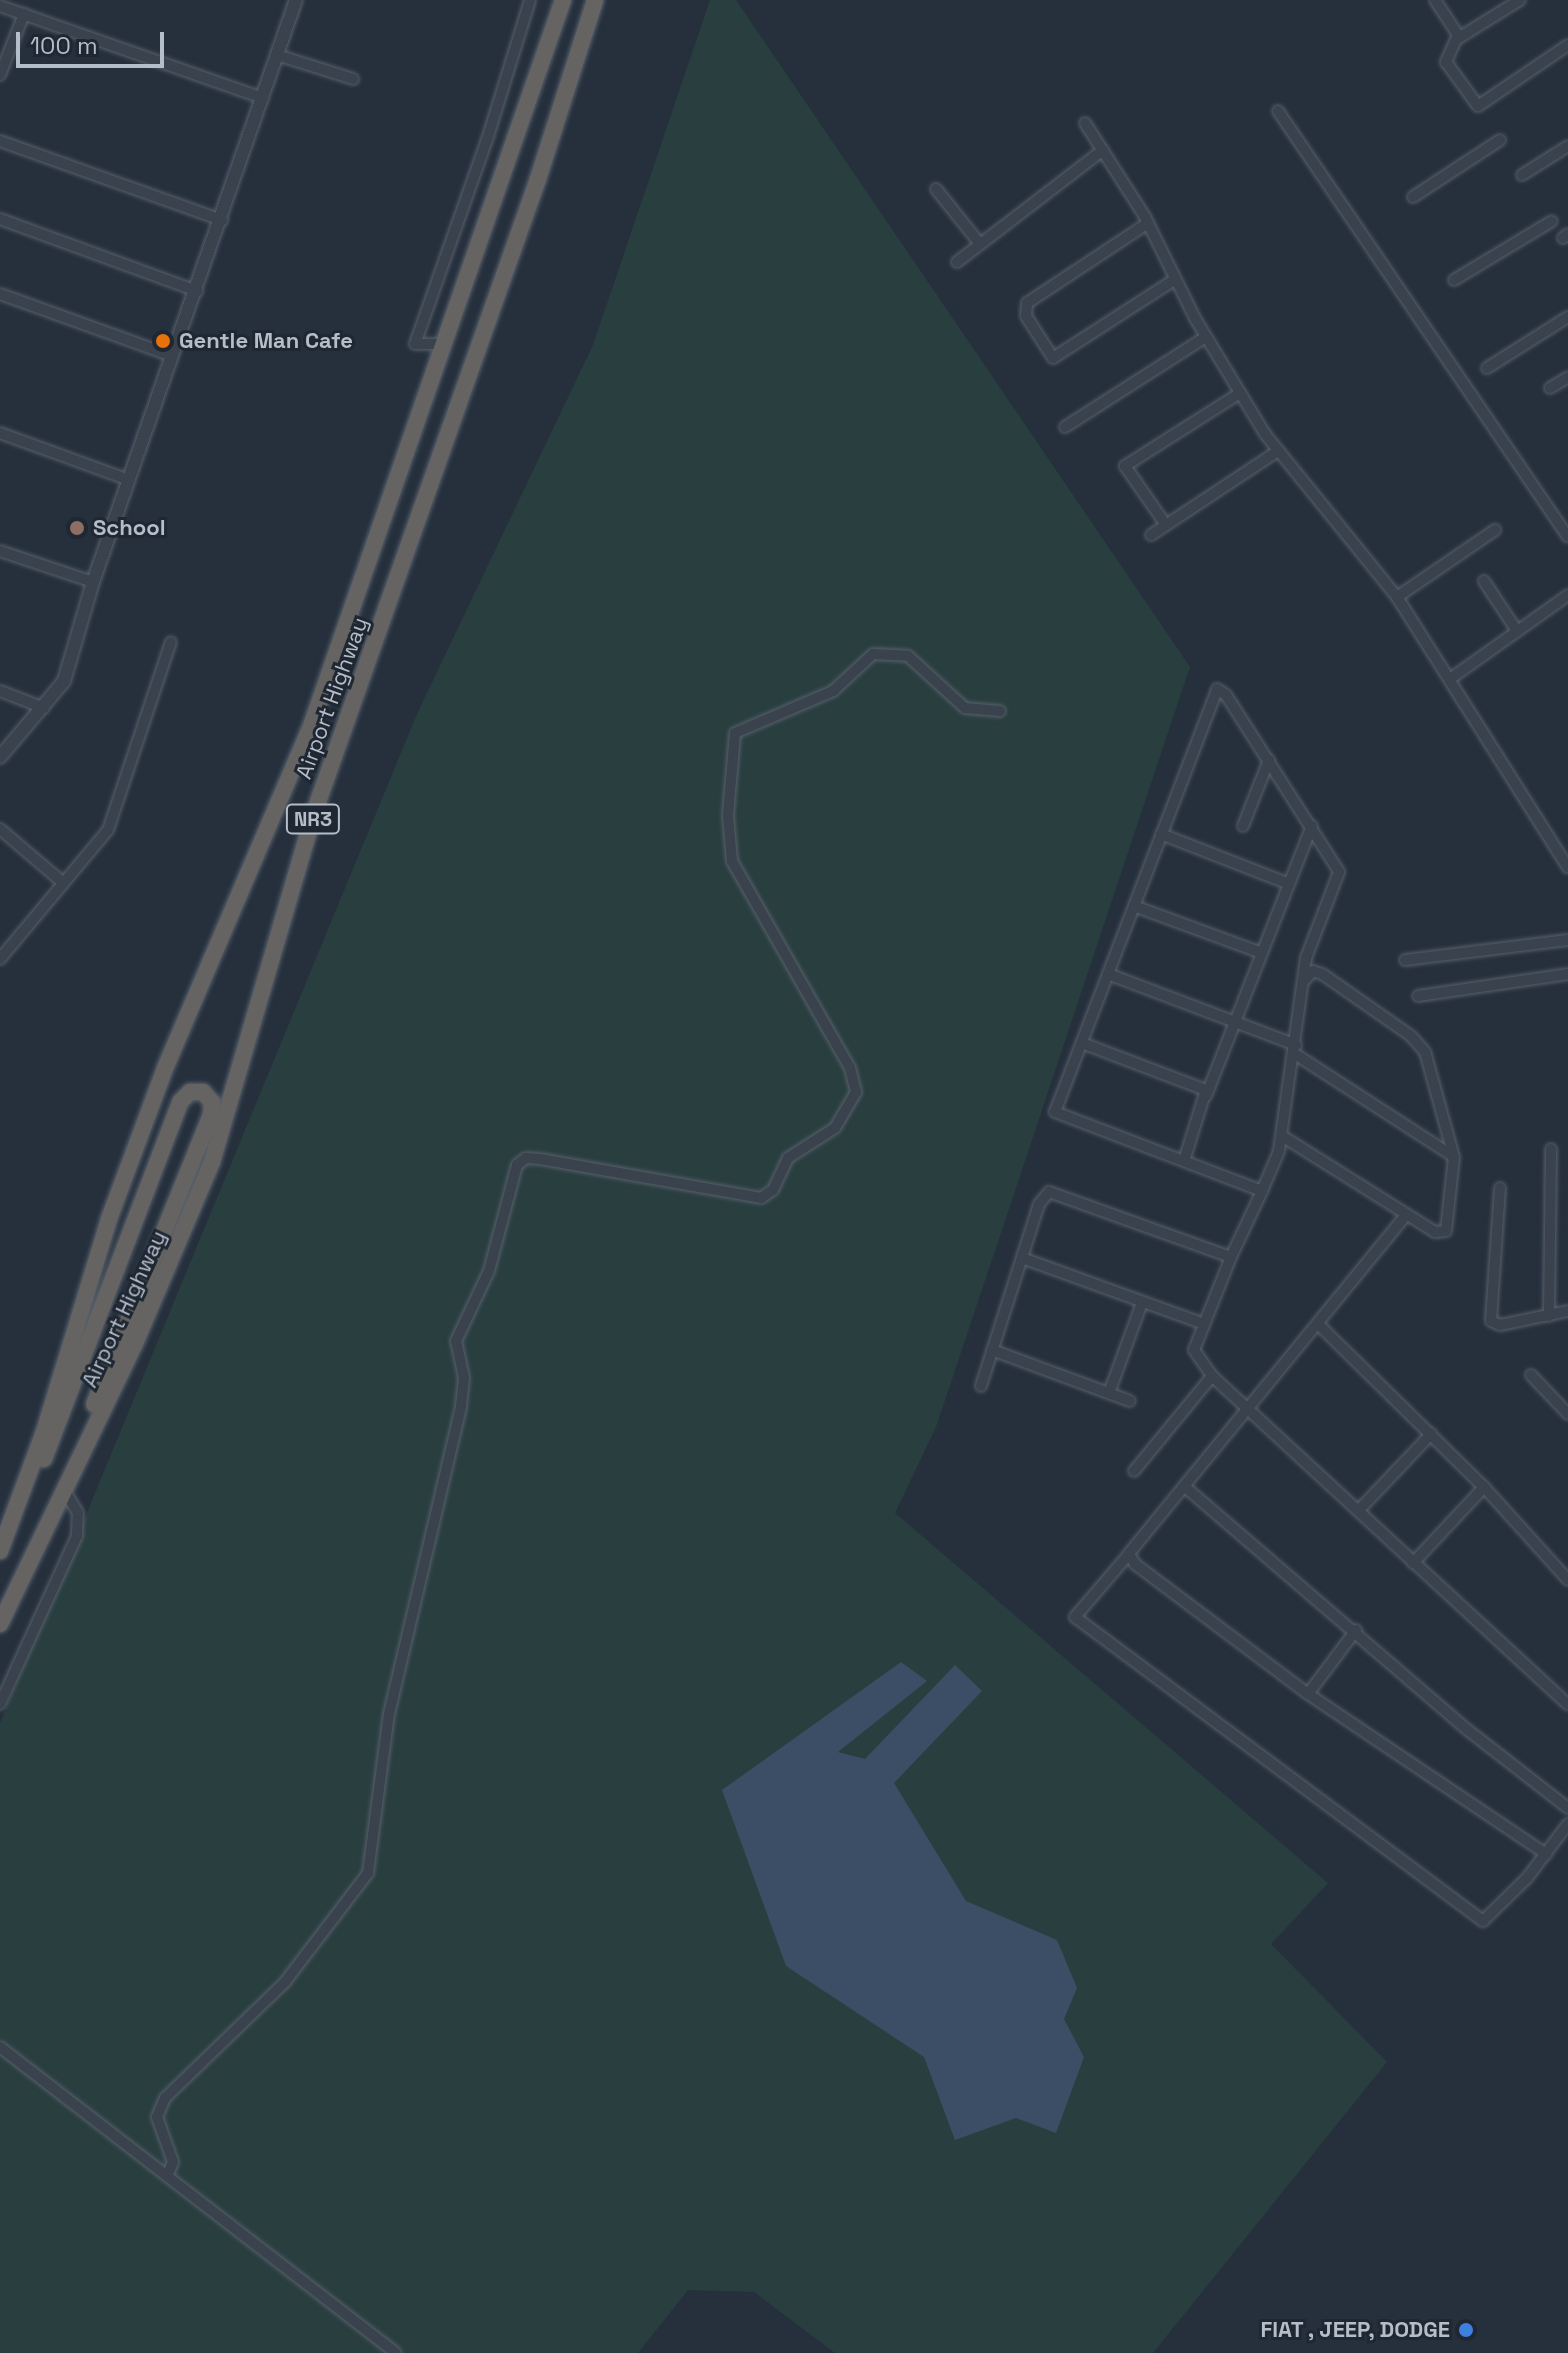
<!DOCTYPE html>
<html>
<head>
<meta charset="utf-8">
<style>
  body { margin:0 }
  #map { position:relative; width:1568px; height:2353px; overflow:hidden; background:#26303d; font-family:"Space Grotesk",sans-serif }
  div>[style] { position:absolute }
  .green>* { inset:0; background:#293e3f }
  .water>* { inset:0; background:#3c4e65 }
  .roads { filter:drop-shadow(0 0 2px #57606b) drop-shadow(0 0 2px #57606b) }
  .minor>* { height:10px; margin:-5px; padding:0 5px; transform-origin:5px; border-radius:5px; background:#39424d }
  .tertiary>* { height:12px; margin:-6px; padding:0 6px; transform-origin:6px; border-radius:6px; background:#39424d }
  .trunk>* { height:16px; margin:-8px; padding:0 8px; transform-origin:8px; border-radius:8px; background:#666462 }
  .dots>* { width:22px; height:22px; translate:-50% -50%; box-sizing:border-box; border:4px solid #1e2732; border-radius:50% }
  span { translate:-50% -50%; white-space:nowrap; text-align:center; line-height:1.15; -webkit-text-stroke:6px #1e2732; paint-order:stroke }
  .shield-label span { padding:2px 6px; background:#1e2732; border:2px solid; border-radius:6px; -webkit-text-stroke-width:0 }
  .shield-label { font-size:20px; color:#b5bdc8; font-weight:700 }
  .poi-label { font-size:22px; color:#b5bdc8; font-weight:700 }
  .left { translate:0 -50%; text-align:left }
  .right { translate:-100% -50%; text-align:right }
  .street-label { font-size:22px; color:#b5bdc8 }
  .scale { position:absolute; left:16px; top:32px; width:148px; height:36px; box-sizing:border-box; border:4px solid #b5bdc8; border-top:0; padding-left:10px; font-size:24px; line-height:28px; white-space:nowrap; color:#b5bdc8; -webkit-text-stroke:6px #1e2732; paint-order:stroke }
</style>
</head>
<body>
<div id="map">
  <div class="green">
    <div style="clip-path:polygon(710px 0,736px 0,1190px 667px,936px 1427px,895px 1513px,1328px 1883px,1271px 1944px,1387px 2062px,1153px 2353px,835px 2353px,754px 2292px,688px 2290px,638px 2353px,0 2353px,0 1723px,417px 714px,593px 345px)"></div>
  </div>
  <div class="water">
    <div style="clip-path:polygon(901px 1662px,927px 1681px,838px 1752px,865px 1759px,955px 1665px,982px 1691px,894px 1783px,966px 1901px,1057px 1940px,1077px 1988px,1064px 2019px,1084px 2057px,1056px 2133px,1016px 2118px,955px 2140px,924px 2057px,786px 1966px,722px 1790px)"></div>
  </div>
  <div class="roads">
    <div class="minor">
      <div style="left:1435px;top:0;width:42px;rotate:56.7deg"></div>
      <div style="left:1458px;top:35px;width:30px;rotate:114deg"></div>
      <div style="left:1446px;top:62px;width:54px;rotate:54deg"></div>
      <div style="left:1478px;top:106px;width:109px;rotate:-34.1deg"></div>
      <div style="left:0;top:6px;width:279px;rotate:19.3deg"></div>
      <div style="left:1457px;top:39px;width:74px;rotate:-31.8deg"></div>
      <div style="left:277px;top:55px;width:80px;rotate:17.5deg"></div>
      <div style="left:0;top:75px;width:66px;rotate:-68.5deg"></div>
      <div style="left:1278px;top:111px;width:515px;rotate:55.75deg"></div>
      <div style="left:1085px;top:123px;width:112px;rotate:57.4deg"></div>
      <div style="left:1145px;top:217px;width:115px;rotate:63.7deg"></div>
      <div style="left:1196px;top:320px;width:133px;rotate:58.8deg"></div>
      <div style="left:1265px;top:434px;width:210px;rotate:51deg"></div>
      <div style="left:1397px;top:597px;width:320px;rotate:57.7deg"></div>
      <div style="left:0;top:141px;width:236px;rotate:19.6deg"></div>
      <div style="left:1522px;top:175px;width:54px;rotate:-32.2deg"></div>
      <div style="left:936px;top:189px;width:70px;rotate:51.3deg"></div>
      <div style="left:1413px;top:197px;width:104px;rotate:-33.2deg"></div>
      <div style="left:0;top:219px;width:210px;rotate:20.1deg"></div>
      <div style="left:1148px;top:223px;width:145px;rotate:146.5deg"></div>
      <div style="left:1027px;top:303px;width:13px;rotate:94deg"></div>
      <div style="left:1026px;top:316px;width:50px;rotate:57.3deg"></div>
      <div style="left:1053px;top:358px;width:144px;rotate:-32.8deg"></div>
      <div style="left:1563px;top:238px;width:6px;rotate:-39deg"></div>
      <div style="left:957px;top:262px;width:184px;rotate:-37.5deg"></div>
      <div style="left:1454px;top:280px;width:114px;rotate:-31deg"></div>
      <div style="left:0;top:294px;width:183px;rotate:19.8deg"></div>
      <div style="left:446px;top:344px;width:31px;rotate:180deg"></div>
      <div style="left:415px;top:344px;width:216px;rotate:-70.6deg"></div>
      <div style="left:487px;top:140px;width:146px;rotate:-72.9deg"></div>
      <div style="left:1487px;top:368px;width:96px;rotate:-32.2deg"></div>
      <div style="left:1550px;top:388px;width:21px;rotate:-31deg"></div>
      <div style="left:1065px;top:427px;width:167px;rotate:-32.6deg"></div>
      <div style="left:0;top:433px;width:137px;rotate:20deg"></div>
      <div style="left:1166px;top:525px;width:72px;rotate:-124.8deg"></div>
      <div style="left:1125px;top:466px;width:136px;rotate:-32.4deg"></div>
      <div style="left:1151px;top:535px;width:152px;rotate:-33.5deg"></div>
      <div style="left:0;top:551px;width:98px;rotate:18.4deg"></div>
      <div style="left:1484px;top:581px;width:60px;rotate:56.6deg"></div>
      <div style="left:1397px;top:597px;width:119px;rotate:-34.4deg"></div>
      <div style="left:1450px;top:679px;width:145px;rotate:-35.4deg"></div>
      <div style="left:0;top:691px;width:47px;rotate:21.1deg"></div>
      <div style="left:1243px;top:826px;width:71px;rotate:-68.5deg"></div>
      <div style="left:0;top:829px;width:80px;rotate:40.4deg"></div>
      <div style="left:1161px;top:834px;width:137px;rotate:21.3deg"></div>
      <div style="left:1134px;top:906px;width:136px;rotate:20.2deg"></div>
      <div style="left:0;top:959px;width:168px;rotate:-50.1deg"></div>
      <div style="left:108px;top:830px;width:198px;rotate:-71.5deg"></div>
      <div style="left:1405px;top:960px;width:164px;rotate:-7deg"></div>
      <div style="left:1108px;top:974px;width:201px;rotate:20.7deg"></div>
      <div style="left:1418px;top:996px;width:152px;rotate:-8.3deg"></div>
      <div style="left:1082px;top:1043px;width:133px;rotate:20.8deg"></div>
      <div style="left:1206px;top:1090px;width:74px;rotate:107.2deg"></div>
      <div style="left:1295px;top:1054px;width:189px;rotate:32.9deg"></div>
      <div style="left:1206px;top:1096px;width:290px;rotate:-68.6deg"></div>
      <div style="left:1282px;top:1136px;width:181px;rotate:32.1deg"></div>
      <div style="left:1435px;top:1232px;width:11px;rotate:-5deg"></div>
      <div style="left:1446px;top:1231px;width:74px;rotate:-83.8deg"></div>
      <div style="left:1454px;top:1157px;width:109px;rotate:-105.4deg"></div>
      <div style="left:1425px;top:1052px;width:21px;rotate:-131deg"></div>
      <div style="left:1411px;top:1036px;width:108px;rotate:-145.1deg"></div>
      <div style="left:1322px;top:974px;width:9px;rotate:-162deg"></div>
      <div style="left:1313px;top:971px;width:13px;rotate:132deg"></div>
      <div style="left:1500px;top:1188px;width:133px;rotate:93.9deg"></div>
      <div style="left:1491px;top:1321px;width:10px;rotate:24deg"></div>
      <div style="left:1500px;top:1325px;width:69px;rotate:-11.6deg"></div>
      <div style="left:1262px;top:1191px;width:222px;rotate:-159.1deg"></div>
      <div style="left:1055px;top:1112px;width:453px;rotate:-69deg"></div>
      <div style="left:1217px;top:689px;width:11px;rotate:34deg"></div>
      <div style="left:1226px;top:695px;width:210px;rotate:57.4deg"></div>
      <div style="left:1339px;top:872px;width:92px;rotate:111deg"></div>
      <div style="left:1306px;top:958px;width:195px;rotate:98deg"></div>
      <div style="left:1279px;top:1151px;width:43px;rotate:113deg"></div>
      <div style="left:1262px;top:1191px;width:73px;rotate:115.2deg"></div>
      <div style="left:1231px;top:1257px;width:100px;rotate:111.7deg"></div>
      <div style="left:1194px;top:1350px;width:32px;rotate:55deg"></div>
      <div style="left:1212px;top:1376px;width:484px;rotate:42.7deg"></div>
      <div style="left:1406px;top:1215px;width:438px;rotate:129.3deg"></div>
      <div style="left:1129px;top:1554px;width:12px;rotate:59deg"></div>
      <div style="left:1135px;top:1564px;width:216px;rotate:36.9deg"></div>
      <div style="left:1308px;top:1694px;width:287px;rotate:33.9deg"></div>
      <div style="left:1022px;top:1258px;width:194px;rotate:19.9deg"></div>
      <div style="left:1549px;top:1316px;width:167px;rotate:-89.3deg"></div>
      <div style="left:1318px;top:1324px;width:233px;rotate:44.5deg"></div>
      <div style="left:1484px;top:1487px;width:125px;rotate:47.9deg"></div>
      <div style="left:992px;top:1350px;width:147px;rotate:20.3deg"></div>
      <div style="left:1531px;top:1375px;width:54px;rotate:46.5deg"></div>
      <div style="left:981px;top:1386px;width:191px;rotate:-72.3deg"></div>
      <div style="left:1039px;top:1204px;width:16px;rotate:-50deg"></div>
      <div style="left:1049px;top:1192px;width:193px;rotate:19.7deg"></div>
      <div style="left:1109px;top:1393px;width:96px;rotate:-69.9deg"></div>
      <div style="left:1134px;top:1471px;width:123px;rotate:-50.6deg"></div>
      <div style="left:1184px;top:1486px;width:376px;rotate:40.7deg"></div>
      <div style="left:1469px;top:1731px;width:125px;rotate:37.9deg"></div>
      <div style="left:1359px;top:1510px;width:105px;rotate:-46.5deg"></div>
      <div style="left:1129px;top:1554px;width:83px;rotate:130.6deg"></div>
      <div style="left:1075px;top:1617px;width:509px;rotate:36.69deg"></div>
      <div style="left:1483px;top:1921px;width:62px;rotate:-44.3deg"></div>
      <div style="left:1527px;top:1878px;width:68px;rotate:-52.8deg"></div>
      <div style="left:1413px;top:1563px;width:104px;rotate:-46.9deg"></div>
      <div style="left:1308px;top:1694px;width:80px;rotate:-53.1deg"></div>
      <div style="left:0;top:1704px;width:185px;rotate:-65.4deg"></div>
      <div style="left:77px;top:1536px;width:23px;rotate:-88deg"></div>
      <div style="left:78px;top:1513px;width:26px;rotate:-121deg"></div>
      <div style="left:0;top:2047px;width:500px;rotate:37.69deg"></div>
      <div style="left:168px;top:2174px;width:13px;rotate:-67deg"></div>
      <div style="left:173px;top:2162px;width:48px;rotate:-109.6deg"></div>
      <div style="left:157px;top:2117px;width:21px;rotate:-67deg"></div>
      <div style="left:165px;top:2098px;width:167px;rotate:-44deg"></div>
      <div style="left:285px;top:1982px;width:137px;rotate:-52.7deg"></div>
      <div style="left:368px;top:1873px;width:160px;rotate:-82.5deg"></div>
      <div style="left:389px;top:1714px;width:316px;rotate:-76.8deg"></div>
      <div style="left:461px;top:1406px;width:28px;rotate:-84deg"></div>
      <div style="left:464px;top:1378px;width:38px;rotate:-102deg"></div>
      <div style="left:456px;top:1341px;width:77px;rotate:-64.8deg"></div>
      <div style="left:489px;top:1271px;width:110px;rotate:-75.2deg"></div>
      <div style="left:517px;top:1165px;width:11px;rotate:-38deg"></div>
      <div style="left:526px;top:1158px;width:14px;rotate:4deg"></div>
      <div style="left:540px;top:1159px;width:224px;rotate:10deg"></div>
      <div style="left:761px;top:1198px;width:14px;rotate:-34deg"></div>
      <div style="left:773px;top:1190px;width:35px;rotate:-65deg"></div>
      <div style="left:788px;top:1158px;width:56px;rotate:-32.6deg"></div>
      <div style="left:835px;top:1128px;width:42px;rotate:-59.7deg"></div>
      <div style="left:856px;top:1092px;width:25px;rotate:-104deg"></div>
      <div style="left:850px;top:1068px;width:238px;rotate:-119.7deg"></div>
      <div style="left:732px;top:861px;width:46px;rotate:-95deg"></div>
      <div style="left:728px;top:815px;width:82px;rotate:-85.1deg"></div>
      <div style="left:735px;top:733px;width:107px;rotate:-23.2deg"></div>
      <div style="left:833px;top:691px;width:54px;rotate:-42.8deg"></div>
      <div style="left:873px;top:654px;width:35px;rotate:3deg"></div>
      <div style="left:908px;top:656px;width:77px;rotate:42.4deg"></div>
      <div style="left:965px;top:708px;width:35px;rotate:5deg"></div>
    </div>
    <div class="tertiary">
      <div style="left:0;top:757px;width:99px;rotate:-49.9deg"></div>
      <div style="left:64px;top:681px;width:103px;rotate:-73.7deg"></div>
      <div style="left:93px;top:582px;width:616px;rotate:-70.77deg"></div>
    </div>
    <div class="trunk">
      <div style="left:44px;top:1459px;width:383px;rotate:-69.1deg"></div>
      <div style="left:181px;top:1101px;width:13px;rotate:-45deg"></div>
      <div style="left:190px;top:1092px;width:13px"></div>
      <div style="left:203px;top:1092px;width:13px;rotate:48deg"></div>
      <div style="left:212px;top:1102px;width:13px;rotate:94deg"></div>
      <div style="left:211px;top:1115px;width:312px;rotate:112deg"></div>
      <div style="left:0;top:1551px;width:127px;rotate:-69.7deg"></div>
      <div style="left:44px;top:1432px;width:223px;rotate:-73deg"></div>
      <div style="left:109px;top:1219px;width:163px;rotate:-69.6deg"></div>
      <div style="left:166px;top:1066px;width:366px;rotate:-66.9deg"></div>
      <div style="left:310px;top:729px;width:772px;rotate:-70.86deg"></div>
      <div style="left:0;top:1624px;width:314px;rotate:-64.3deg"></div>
      <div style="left:136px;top:1341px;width:194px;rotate:-67deg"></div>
      <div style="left:212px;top:1162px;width:364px;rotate:-73.7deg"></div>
      <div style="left:314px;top:813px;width:672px;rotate:-70.54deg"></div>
      <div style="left:538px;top:179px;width:188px;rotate:-72.3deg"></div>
    </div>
  </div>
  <div class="dots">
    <div style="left:163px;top:341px;background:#e8710a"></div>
    <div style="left:77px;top:528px;background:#8d6e63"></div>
    <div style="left:1466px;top:2330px;background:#3f7fe0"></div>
  </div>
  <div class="shield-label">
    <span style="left:313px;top:819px">NR3</span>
  </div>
  <div class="poi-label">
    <span class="left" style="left:179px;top:341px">Gentle Man Cafe</span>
    <span class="left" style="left:93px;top:528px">School</span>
    <span class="right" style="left:1450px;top:2330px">FIAT , JEEP, DODGE</span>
  </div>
  <div class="street-label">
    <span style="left:332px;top:698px;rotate:-70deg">Airport Highway</span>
    <span style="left:124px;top:1309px;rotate:-65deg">Airport Highway</span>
  </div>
  <div class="scale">100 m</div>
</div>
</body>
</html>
